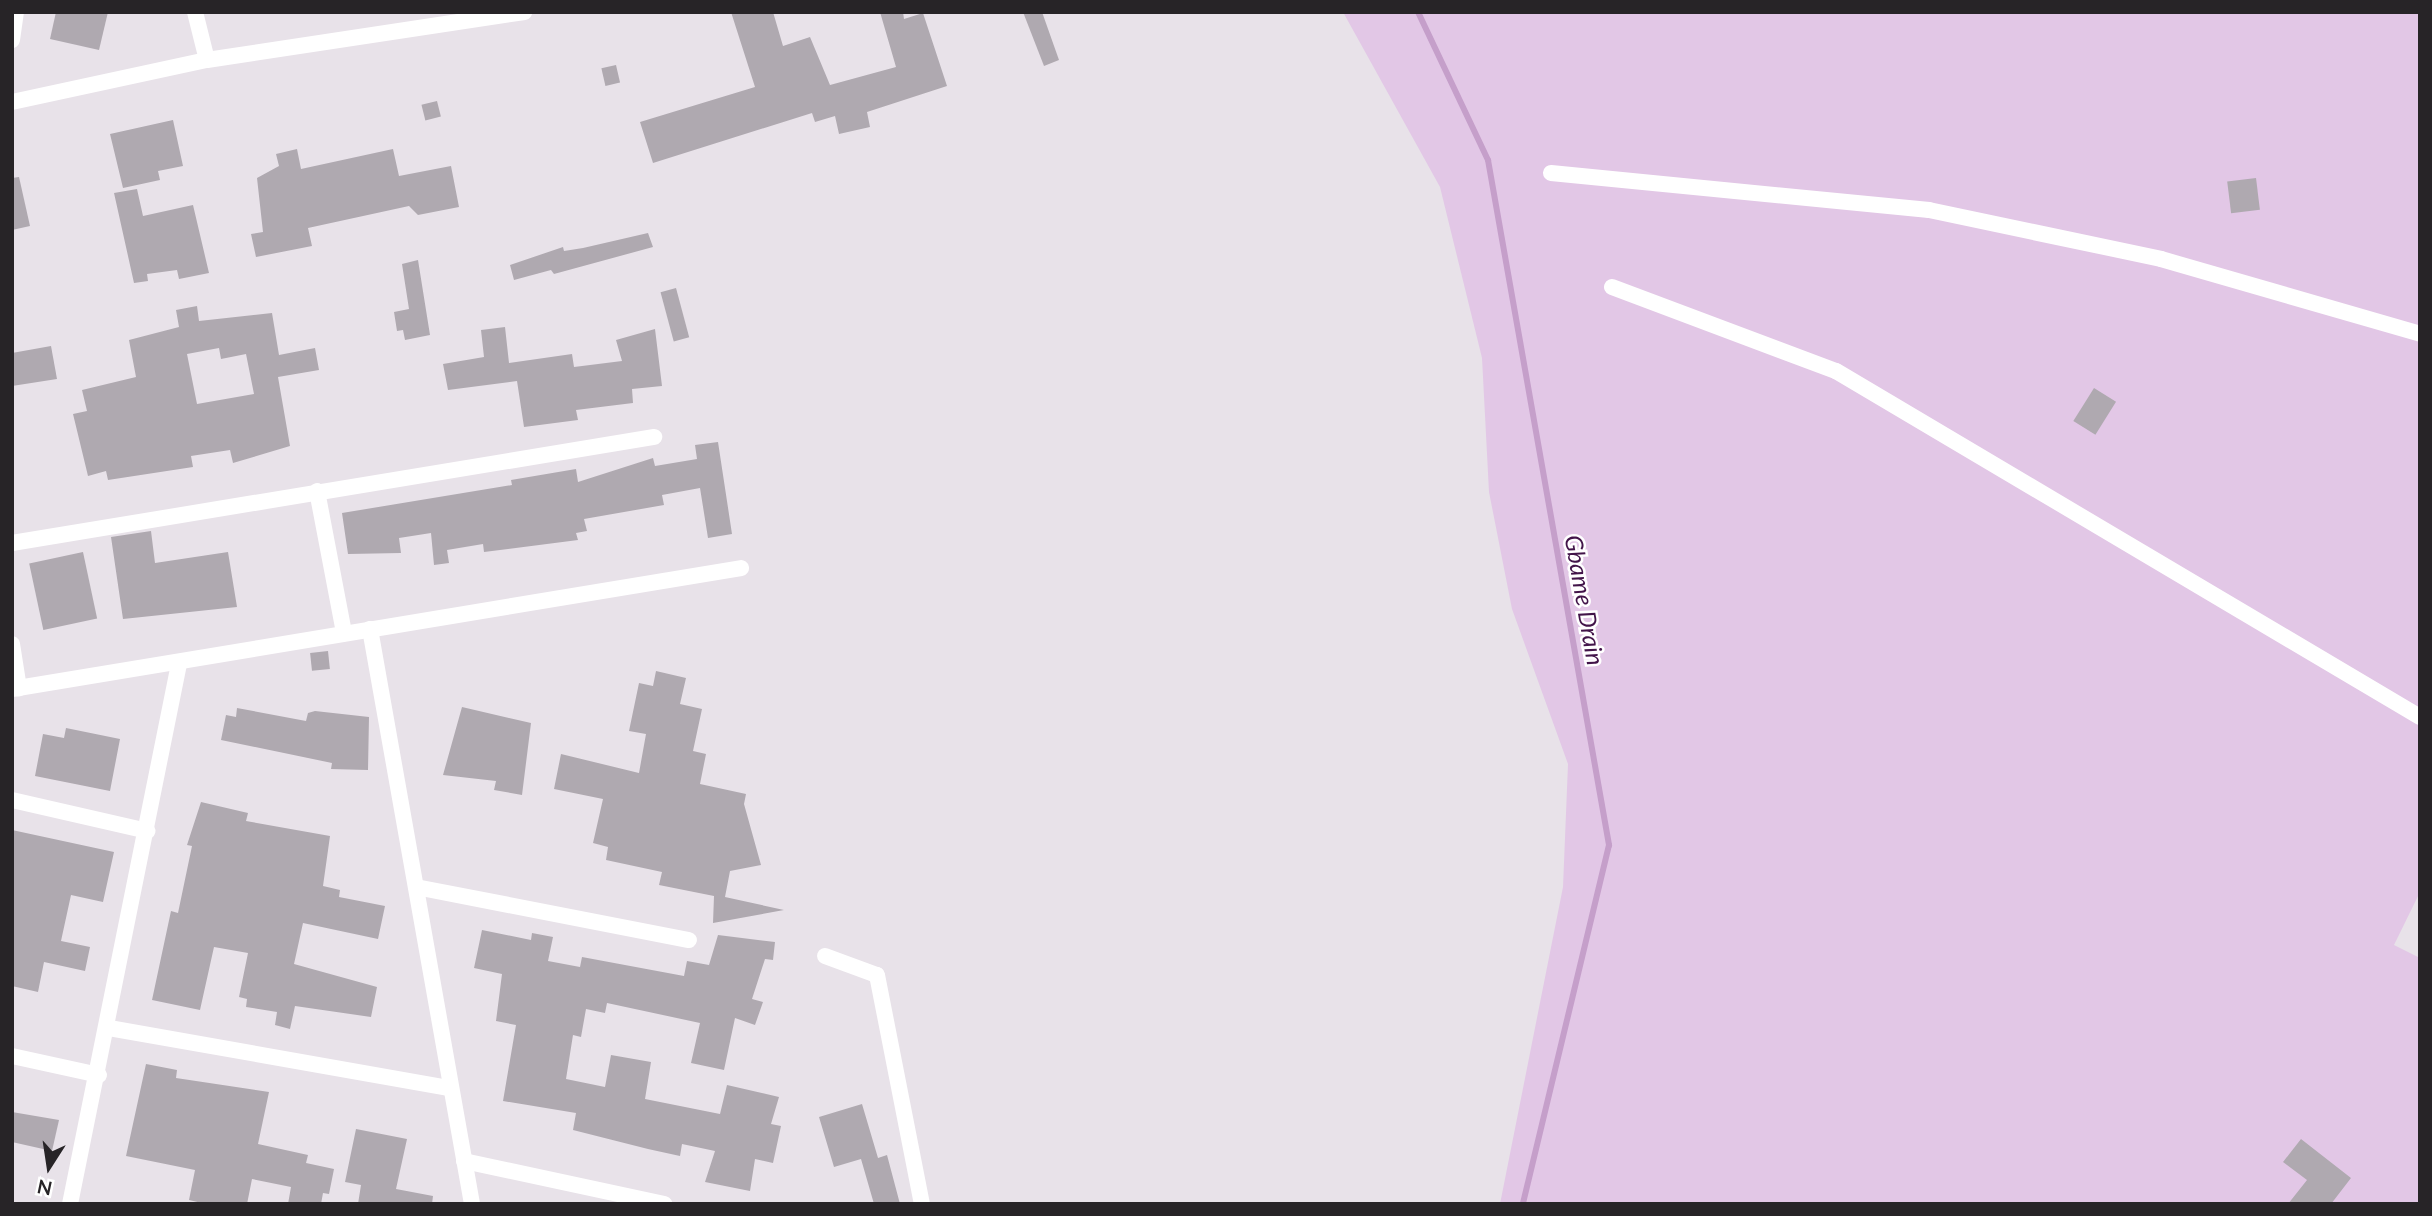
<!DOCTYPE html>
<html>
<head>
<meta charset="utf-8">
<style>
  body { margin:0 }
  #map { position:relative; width:2432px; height:1216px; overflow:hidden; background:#e8e2e9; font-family:Lato,sans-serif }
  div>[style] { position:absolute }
  .green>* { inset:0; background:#e2c7e6 }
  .stream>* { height:6px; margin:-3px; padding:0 3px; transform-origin:3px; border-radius:3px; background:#c59fca }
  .building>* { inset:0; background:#afa9b0; transform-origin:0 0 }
  .minor>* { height:16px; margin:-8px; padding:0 8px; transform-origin:8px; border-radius:8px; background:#fff }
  span { translate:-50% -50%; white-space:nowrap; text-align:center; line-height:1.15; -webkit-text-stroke:5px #fff; paint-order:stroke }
  .water-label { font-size:24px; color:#421449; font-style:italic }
  .frame { position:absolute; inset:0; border:14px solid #272427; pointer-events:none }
  .north { position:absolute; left:14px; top:1132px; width:70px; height:70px; -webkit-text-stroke:5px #fff; paint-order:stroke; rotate:192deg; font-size:19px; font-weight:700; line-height:28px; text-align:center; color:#272427 }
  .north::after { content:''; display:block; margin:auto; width:24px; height:32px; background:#272427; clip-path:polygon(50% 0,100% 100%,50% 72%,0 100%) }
</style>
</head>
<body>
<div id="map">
  <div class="green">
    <div style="clip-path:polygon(1343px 12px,2420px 12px,2420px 892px,2394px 945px,2420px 958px,2420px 1204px,1500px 1204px,1563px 887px,1568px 764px,1512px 609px,1489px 492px,1482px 358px,1440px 187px)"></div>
  </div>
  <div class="stream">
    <div style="left:1418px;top:12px;width:164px;rotate:64.7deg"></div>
    <div style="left:1488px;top:160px;width:696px;rotate:79.98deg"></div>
    <div style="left:1609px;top:845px;width:369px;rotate:103.5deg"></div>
  </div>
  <div class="building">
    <div style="clip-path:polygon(56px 12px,108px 12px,99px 50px,50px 39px)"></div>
    <div style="clip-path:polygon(731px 12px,773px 12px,783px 46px,810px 37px,830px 85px,896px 67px,880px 12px,903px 12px,904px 19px,923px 13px,947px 86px,867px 112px,870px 127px,839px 134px,835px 116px,815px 122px,812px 113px,653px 163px,640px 122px,755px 87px)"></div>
    <div style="clip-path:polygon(1023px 12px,1042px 12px,1059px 60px,1044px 66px)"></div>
    <div style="left:616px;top:65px;width:18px;height:15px;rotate:77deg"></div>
    <div style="left:437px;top:101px;width:16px;height:16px;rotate:76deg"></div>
    <div style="clip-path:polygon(173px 120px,183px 166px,158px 171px,160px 180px,123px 188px,110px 134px)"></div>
    <div style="clip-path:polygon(297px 149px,301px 169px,393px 149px,399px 176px,451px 166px,459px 207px,418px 215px,409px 206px,308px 228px,312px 246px,256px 257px,251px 234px,263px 232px,257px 178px,279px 166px,276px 154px)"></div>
    <div style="clip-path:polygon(19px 177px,30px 226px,12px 230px,12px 178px)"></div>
    <div style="left:2256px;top:178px;width:32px;height:29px;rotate:83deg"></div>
    <div style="clip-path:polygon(137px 189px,143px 216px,193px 205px,209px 273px,179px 279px,177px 270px,147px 274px,148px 281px,134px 283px,114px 193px)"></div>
    <div style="clip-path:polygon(648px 233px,653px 247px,554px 274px,551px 270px,514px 280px,510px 265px,563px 247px,564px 251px,583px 248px)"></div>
    <div style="clip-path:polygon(418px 260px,430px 335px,405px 340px,403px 330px,397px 331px,394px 312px,409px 309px,402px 264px)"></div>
    <div style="left:676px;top:288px;width:51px;height:16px;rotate:75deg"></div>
    <div style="clip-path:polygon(evenodd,197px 306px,199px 321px,272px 313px,279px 355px,315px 348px,319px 370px,278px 377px,290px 446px,233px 463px,230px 450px,191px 456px,193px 467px,108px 480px,106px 471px,88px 476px,73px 414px,87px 411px,82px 390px,136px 377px,129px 340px,179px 327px,176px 310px,197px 306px,219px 348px,221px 359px,246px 354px,254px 394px,197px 404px,187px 354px,219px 348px)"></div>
    <div style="clip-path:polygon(505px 327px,509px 363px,572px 354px,574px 367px,622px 361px,616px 340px,655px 329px,662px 386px,632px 389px,633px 403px,576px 410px,578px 420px,524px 427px,517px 381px,448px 390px,443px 364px,484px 357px,481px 330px)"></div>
    <div style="clip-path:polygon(51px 346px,57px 379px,12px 386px,12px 353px)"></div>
    <div style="left:2094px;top:388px;width:26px;height:39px;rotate:32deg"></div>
    <div style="clip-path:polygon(718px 442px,732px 534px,708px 538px,700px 488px,662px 495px,664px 505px,584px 519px,587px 531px,576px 533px,578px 540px,484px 552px,483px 544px,447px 550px,449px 563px,434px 565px,431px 533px,399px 538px,401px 553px,348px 554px,342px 513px,512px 485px,511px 480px,576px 469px,578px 482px,653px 458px,655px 466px,697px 459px,695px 445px)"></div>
    <div style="clip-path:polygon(151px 531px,155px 563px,228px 552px,237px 607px,123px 619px,111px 537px)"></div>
    <div style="left:83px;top:552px;width:68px;height:55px;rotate:78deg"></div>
    <div style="left:328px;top:651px;width:18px;height:18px;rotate:84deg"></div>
    <div style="clip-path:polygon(656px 671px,686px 678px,680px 704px,702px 709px,693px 751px,706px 754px,700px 784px,746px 794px,744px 804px,761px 865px,730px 871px,725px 897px,784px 910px,713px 923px,714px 896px,659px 885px,662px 872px,606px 860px,608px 847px,593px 843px,603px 799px,554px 789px,561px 754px,639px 773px,646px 734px,629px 731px,639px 683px,653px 686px)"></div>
    <div style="clip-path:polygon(462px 707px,531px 723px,522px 795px,494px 790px,496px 781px,443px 775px)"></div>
    <div style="clip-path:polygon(237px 708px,306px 721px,308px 713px,315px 711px,369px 717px,368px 770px,331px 769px,332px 763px,221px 740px,226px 715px,236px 717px)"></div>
    <div style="clip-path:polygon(66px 728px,120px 739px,110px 791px,35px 776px,43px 734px,64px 738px)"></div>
    <div style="clip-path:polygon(201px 802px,248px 813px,246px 821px,330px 836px,323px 886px,340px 890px,339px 897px,385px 906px,378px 939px,303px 923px,294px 964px,377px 987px,371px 1017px,295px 1006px,290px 1029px,275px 1025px,277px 1012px,246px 1007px,247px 999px,239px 997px,248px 953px,214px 947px,200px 1010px,152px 1000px,171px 911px,178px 913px,192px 846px,187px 845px)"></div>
    <div style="clip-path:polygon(12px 830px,114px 852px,103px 902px,71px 895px,61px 941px,90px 947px,85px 971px,44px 962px,38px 992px,12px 986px)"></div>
    <div style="clip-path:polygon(482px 930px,531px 940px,532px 933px,553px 937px,548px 961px,580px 967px,582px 957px,684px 976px,687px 961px,709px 965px,718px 935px,775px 942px,773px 960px,765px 959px,752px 999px,763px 1002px,755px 1025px,735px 1018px,724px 1070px,691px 1063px,700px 1023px,607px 1003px,605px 1013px,586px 1009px,581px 1037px,573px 1035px,566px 1079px,605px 1087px,611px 1055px,651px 1062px,645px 1099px,720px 1114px,727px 1085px,779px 1097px,771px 1124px,781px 1126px,773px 1163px,755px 1159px,750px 1191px,705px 1182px,715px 1151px,682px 1144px,680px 1156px,648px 1149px,573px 1130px,576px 1113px,503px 1101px,516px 1025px,496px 1021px,502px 974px,474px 968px)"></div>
    <div style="clip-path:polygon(146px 1064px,177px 1070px,176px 1078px,269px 1092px,258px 1144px,308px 1155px,306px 1163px,334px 1169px,329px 1194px,323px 1193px,321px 1204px,288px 1204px,291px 1187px,252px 1179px,247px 1204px,206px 1204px,189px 1200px,195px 1170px,126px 1156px)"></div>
    <div style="clip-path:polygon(862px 1104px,878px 1158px,887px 1155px,900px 1204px,874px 1204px,861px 1159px,834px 1167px,819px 1117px)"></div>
    <div style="clip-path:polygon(12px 1112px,59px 1120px,52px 1151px,12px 1142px)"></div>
    <div style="clip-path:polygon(356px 1129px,407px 1139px,396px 1189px,433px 1196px,432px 1204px,358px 1204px,361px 1185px,345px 1182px)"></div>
    <div style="clip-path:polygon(2301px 1139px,2351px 1178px,2331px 1204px,2288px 1204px,2307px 1180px,2283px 1162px)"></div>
  </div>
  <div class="minor">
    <div style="left:195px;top:12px;width:49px;rotate:76deg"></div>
    <div style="left:12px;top:40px;width:28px;rotate:-82deg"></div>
    <div style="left:12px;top:102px;width:199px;rotate:-12.2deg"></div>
    <div style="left:207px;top:60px;width:321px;rotate:-8.6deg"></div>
    <div style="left:1551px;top:173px;width:380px;rotate:5.6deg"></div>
    <div style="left:1929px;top:210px;width:237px;rotate:11.9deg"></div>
    <div style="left:2161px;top:259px;width:270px;rotate:16.1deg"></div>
    <div style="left:1612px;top:287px;width:239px;rotate:20.6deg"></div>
    <div style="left:1836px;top:371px;width:679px;rotate:30.65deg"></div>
    <div style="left:317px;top:491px;width:145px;rotate:79.2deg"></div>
    <div style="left:12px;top:543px;width:651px;rotate:-9.38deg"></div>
    <div style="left:370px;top:629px;width:584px;rotate:79.94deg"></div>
    <div style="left:12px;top:644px;width:45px;rotate:81deg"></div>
    <div style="left:12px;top:689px;width:739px;rotate:-9.42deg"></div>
    <div style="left:12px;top:800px;width:139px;rotate:12.9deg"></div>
    <div style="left:416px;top:887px;width:278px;rotate:11deg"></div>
    <div style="left:825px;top:956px;width:55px;rotate:20.1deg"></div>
    <div style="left:877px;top:975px;width:233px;rotate:78.9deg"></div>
    <div style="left:109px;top:1028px;width:347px;rotate:10deg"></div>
    <div style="left:12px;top:1056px;width:89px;rotate:12.3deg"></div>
    <div style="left:464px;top:1161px;width:205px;rotate:12.1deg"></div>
    <div style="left:70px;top:1204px;width:551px;rotate:-78.59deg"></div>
  </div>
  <div class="water-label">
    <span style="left:1585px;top:600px;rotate:80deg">Gbame Drain</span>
  </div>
  <div class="frame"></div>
  <div class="north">N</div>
</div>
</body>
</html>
